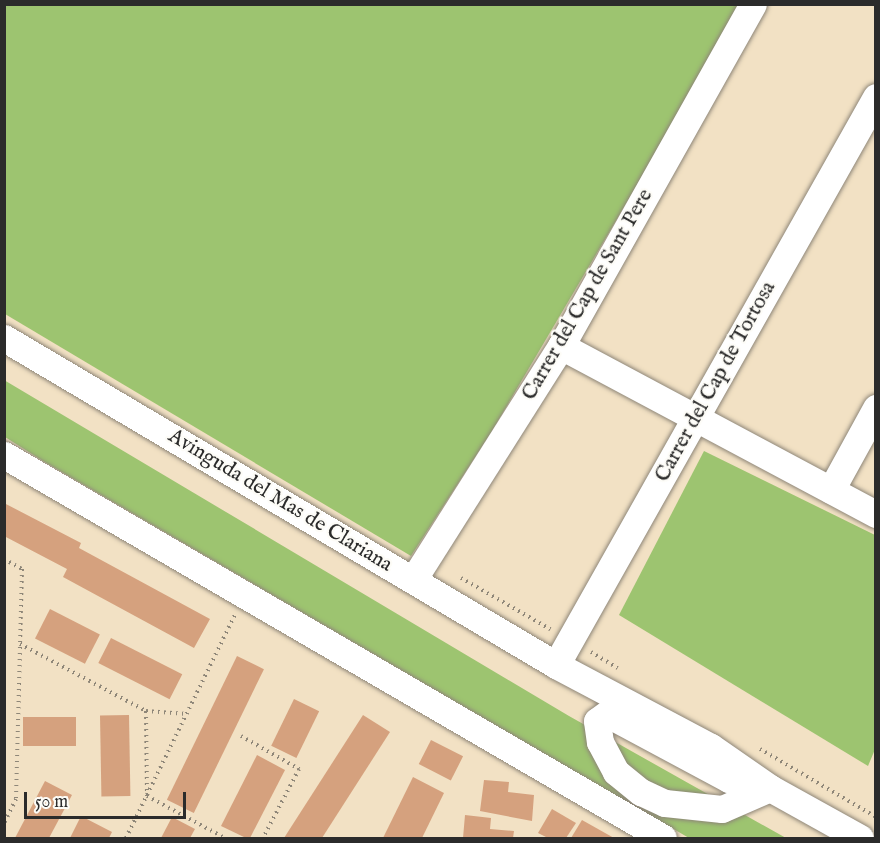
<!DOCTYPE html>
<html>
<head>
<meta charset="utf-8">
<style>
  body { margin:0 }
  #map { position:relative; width:880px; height:843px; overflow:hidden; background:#f2e1c4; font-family:"IM FELL English",serif }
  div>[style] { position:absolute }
  .green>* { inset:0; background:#9dc470 }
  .building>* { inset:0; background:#d5a17e; transform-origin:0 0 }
  .path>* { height:4px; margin-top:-2px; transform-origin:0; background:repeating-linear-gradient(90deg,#8e8678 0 1.5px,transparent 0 6px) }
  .roads { filter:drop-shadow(0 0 2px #8e8678) drop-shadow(0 0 2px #8e8678) }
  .minor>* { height:27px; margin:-13.5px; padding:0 13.5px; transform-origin:13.5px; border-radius:13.5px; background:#fff }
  span { translate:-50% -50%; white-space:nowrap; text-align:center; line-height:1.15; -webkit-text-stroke:4.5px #fdfcf7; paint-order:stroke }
  .street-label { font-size:21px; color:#2b2b2b }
  .frame { position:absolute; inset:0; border:6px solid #2b2b2b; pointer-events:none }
  .scale { position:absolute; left:24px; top:792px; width:162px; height:27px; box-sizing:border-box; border:3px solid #2b2b2b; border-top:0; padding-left:8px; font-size:18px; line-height:21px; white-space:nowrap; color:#2b2b2b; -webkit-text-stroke:4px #fdfcf7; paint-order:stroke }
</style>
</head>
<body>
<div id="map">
  <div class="green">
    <div style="clip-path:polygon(4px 5px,743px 5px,492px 431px,411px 556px,5px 314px)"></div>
    <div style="clip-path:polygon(4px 380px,569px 716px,786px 838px,689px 838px,43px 461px,5px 437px)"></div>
    <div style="clip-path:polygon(704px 451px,875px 535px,876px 747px,868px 766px,619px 615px)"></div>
  </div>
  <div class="building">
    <div style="clip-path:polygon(4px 503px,81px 543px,79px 548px,210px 619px,194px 648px,63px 577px,67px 569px,4px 536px)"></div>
    <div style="left:50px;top:609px;width:56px;height:33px;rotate:27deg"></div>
    <div style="left:111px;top:638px;width:80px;height:28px;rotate:27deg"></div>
    <div style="left:237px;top:656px;width:30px;height:160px;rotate:26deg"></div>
    <div style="left:294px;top:699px;width:28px;height:52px;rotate:26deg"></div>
    <div style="left:129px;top:715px;width:81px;height:29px;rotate:89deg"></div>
    <div style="clip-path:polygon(363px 715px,390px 732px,322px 838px,284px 838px)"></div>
    <div style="left:23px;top:717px;width:53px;height:29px"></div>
    <div style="left:431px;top:740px;width:36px;height:27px;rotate:27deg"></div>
    <div style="clip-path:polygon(257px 755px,285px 770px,250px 838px,246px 838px,221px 826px)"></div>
    <div style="clip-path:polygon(413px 777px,444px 793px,422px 838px,383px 838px)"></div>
    <div style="clip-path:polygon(484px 780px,509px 782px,508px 792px,534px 795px,532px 821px,480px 811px)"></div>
    <div style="clip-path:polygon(45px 781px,72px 795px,49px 838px,15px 838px)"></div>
    <div style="clip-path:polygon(552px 809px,576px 823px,566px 838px,548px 838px,538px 833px)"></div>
    <div style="clip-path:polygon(465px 815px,491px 818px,490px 829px,514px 831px,513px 838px,463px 838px)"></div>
    <div style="clip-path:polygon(81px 816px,112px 832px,109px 838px,70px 838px)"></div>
    <div style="clip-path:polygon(172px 817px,195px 829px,190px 838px,161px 838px)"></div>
    <div style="clip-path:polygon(582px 820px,614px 838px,571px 838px)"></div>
  </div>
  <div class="path">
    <div style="left:4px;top:559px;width:21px;rotate:29deg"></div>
    <div style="left:22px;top:569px;width:230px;rotate:91.5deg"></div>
    <div style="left:16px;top:799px;width:28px;rotate:116deg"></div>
    <div style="left:461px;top:578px;width:103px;rotate:29.8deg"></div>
    <div style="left:20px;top:644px;width:143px;rotate:28deg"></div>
    <div style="left:146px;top:711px;width:41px;rotate:4.2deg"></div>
    <div style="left:591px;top:652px;width:31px;rotate:31deg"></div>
    <div style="left:146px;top:711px;width:85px;rotate:89.3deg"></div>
    <div style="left:147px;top:796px;width:89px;rotate:28.3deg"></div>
    <div style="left:241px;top:736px;width:67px;rotate:29.6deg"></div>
    <div style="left:299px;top:769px;width:78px;rotate:117.6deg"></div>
    <div style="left:760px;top:749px;width:134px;rotate:30.4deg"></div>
    <div style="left:126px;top:838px;width:248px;rotate:-64deg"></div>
  </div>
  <div class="roads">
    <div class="minor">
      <div style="left:4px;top:338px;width:642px;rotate:30.64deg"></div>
      <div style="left:556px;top:665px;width:175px;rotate:27.9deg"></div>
      <div style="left:711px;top:747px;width:72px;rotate:34.8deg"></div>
      <div style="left:770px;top:788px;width:103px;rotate:29.1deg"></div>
      <div style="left:561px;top:346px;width:357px;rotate:28.1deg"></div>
      <div style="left:4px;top:455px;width:762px;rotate:30.16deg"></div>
      <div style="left:831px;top:490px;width:94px;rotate:-61.2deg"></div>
      <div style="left:413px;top:580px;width:277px;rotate:-57.7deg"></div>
      <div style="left:561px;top:346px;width:392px;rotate:-60.7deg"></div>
      <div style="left:556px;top:665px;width:652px;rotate:-60.6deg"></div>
      <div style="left:617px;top:719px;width:127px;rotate:28.2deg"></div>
      <div style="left:729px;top:779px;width:17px;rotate:13deg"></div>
      <div style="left:638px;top:721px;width:26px;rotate:-151deg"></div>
      <div style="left:615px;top:708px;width:22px;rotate:144deg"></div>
      <div style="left:597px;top:721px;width:21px;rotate:82deg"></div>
      <div style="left:600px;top:742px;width:34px;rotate:62deg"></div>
      <div style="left:616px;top:772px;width:32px;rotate:39deg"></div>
      <div style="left:641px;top:792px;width:26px;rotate:25deg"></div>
      <div style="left:665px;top:803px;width:57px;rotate:6deg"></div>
      <div style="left:722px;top:809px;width:52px;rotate:-23.6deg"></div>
    </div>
  </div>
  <div class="street-label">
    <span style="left:588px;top:295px;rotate:-60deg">Carrer del Cap de Sant Pere</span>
    <span style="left:716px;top:382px;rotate:-61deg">Carrer del Cap de Tortosa</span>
    <span style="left:280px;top:501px;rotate:31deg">Avinguda del Mas de Clariana</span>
  </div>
  <div class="frame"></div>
  <div class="scale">50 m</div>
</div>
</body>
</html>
